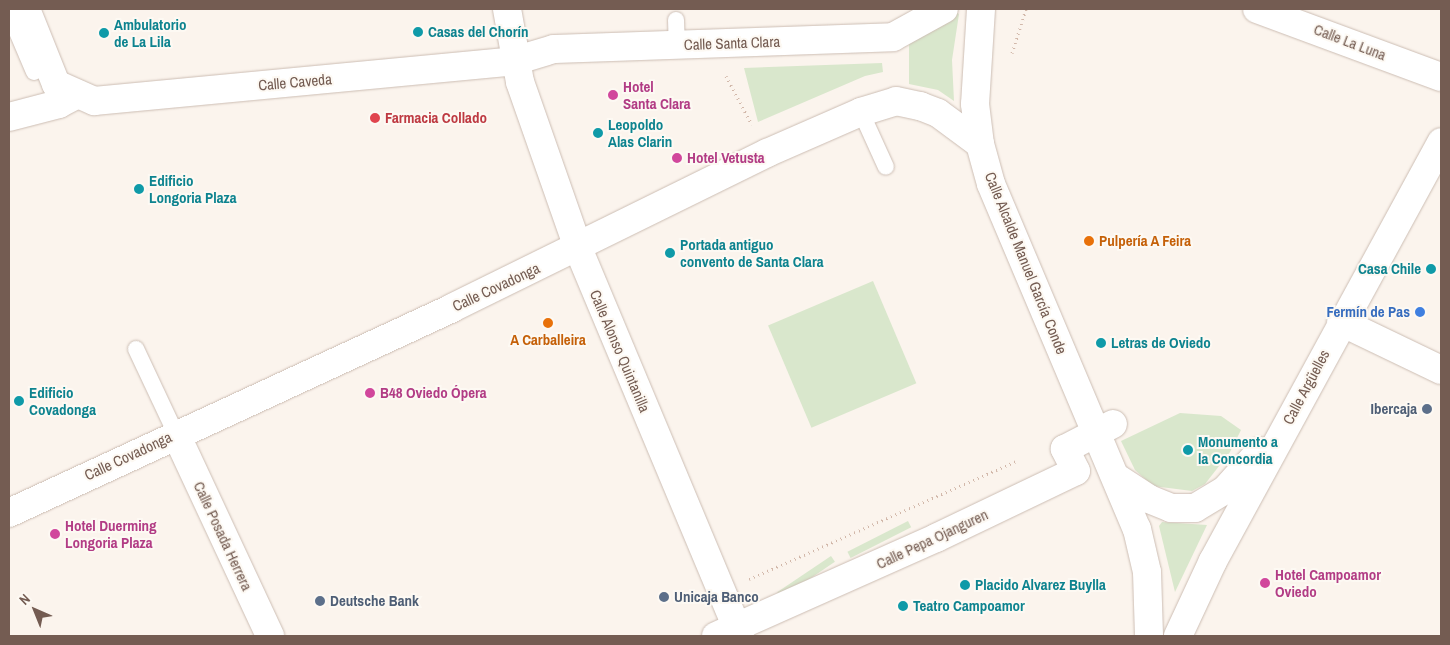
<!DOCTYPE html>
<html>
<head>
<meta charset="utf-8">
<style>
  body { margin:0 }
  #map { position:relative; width:1450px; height:645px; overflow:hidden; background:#fbf4ed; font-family:"Archivo Narrow",sans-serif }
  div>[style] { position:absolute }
  .green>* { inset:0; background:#d9e7cc; transform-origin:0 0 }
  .path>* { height:3px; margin-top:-1.5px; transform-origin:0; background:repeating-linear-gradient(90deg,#d2b8aa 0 1px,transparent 0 5px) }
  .roads { filter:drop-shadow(0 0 1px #ccbdb3) drop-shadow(0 0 1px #ccbdb3) }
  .lane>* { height:16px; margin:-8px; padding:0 8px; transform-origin:8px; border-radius:8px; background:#fff }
  .street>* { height:28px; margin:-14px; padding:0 14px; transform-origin:14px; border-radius:14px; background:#fff }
  .secondary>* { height:28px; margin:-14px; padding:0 14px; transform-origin:14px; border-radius:14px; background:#fff }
  .dots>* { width:14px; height:14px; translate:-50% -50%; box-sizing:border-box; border:2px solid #fdf9f3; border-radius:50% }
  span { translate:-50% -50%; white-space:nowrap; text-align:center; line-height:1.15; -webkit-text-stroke:4px #fdf9f3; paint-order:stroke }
  .culture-label { font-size:15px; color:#0d838f; font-weight:700 }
  .left { translate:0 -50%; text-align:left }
  .right { translate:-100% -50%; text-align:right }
  .street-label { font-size:15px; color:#745c52 }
  .hotel-label { font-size:15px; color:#b23c85; font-weight:700 }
  .health-label { font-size:15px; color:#be3a42; font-weight:700 }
  .food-label { font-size:15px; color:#c56008; font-weight:700 }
  .shop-label { font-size:15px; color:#366cbe; font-weight:700 }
  .service-label { font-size:15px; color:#4e5e75; font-weight:700 }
  .frame { position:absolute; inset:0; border:10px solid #745c52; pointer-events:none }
  .north { position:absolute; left:10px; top:585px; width:50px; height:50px; -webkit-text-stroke:4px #fdf9f3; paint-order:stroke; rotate:316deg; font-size:14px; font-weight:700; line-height:20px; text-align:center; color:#745c52 }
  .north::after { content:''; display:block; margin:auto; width:18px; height:22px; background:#745c52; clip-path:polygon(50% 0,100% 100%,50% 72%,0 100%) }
</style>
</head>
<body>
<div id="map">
  <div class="green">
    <div style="clip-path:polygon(956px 12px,959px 14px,952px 60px,954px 101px,938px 90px,909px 84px,909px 43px,937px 28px)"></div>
    <div style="clip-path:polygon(882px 63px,883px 72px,865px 76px,758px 122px,744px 68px)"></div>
    <div style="left:873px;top:281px;width:111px;height:114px;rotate:67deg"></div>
    <div style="clip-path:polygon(1180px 413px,1221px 416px,1241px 430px,1230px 452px,1205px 484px,1192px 491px,1153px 486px,1135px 470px,1121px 441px)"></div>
    <div style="left:908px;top:521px;width:7px;height:68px;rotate:63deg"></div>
    <div style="clip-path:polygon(1162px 522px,1207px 525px,1175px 592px,1159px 526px)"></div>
    <div style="left:831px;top:556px;width:7px;height:65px;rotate:56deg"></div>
  </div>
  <div class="path">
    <div style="left:1012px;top:53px;width:46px;rotate:-72.3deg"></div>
    <div style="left:726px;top:76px;width:55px;rotate:62deg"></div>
    <div style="left:749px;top:579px;width:292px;rotate:-23.8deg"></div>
  </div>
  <div class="roads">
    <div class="lane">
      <div style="left:9px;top:13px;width:64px;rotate:67deg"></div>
      <div style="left:676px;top:20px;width:25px;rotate:88deg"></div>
      <div style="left:861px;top:112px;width:60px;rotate:65.6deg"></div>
      <div style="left:136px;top:349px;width:94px;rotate:64.8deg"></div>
    </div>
    <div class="street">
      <div style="left:26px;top:9px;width:81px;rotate:68.2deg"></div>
      <div style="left:56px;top:84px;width:42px;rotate:24.1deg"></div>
      <div style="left:94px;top:101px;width:422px;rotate:-5.4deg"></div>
      <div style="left:514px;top:61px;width:42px;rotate:-16.7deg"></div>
      <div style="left:554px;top:49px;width:339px;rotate:-2deg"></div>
      <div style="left:893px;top:37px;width:58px;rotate:-28.8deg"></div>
      <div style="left:507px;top:9px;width:74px;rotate:79.9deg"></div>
      <div style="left:520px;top:82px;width:176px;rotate:70.7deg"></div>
      <div style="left:578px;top:248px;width:420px;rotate:67.3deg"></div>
      <div style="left:1257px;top:9px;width:196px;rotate:20.3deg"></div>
      <div style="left:9px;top:117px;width:52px;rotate:-14.6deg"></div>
      <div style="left:59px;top:104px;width:21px;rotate:-28deg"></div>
      <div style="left:1341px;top:322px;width:111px;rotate:25.6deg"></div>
      <div style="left:176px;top:434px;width:223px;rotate:65deg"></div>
      <div style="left:716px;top:636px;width:241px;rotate:-24deg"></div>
      <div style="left:936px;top:538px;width:155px;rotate:-25.6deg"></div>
      <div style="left:1076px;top:471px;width:25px;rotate:-117deg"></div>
      <div style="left:1065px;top:449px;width:54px;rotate:-27.5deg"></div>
    </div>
    <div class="secondary">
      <div style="left:981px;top:9px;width:95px;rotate:93.6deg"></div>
      <div style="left:975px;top:104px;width:40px;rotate:82.9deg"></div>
      <div style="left:980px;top:144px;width:41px;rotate:74.6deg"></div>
      <div style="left:991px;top:184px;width:375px;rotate:67.1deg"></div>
      <div style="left:1137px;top:529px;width:44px;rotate:76.9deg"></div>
      <div style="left:1147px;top:572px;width:64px;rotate:88.2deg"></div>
      <div style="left:1117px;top:478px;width:38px;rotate:33deg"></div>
      <div style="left:1149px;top:499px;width:24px;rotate:22deg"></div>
      <div style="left:1171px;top:508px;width:24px"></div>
      <div style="left:1195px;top:508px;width:35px;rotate:-31deg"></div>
      <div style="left:1225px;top:490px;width:52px;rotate:-48.1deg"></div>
      <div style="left:9px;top:513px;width:488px;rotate:-24.8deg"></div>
      <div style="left:452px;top:308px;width:351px;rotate:-26.2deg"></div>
      <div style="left:767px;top:153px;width:103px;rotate:-23.6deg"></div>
      <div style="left:861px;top:112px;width:37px;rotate:-17deg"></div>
      <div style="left:896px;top:101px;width:25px;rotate:12deg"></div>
      <div style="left:920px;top:106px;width:19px;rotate:21deg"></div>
      <div style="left:938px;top:113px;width:52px;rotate:36.4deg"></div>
      <div style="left:1178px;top:636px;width:83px;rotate:-65deg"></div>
      <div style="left:1213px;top:561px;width:477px;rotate:-61.4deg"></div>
    </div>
  </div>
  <div class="dots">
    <div style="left:418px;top:32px;background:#0f9aa8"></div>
    <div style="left:104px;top:33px;background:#0f9aa8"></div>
    <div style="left:613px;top:95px;background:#d1479c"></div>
    <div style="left:375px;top:118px;background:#e0444e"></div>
    <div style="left:598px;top:133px;background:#0f9aa8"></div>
    <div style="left:677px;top:158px;background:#d1479c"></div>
    <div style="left:139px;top:189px;background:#0f9aa8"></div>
    <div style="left:1089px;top:241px;background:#e8710a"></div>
    <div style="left:670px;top:253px;background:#0f9aa8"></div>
    <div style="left:1431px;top:269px;background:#0f9aa8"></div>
    <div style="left:1420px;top:312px;background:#3f7fe0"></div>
    <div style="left:548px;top:323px;background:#e8710a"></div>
    <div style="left:1101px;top:343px;background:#0f9aa8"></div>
    <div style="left:370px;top:393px;background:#d1479c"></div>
    <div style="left:19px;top:401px;background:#0f9aa8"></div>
    <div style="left:1427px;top:409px;background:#5c6f8a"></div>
    <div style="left:1188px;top:450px;background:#0f9aa8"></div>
    <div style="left:55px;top:534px;background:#d1479c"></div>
    <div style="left:1265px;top:583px;background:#d1479c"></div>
    <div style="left:965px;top:585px;background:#0f9aa8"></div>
    <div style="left:664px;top:597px;background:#5c6f8a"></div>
    <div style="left:320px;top:601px;background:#5c6f8a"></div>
    <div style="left:903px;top:606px;background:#0f9aa8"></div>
  </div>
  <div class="culture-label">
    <span class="left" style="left:114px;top:33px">Ambulatorio<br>de La Lila</span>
    <span class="left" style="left:428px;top:32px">Casas del Chorín</span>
    <span class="left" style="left:608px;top:133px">Leopoldo<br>Alas Clarin</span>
    <span class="left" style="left:149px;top:189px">Edificio<br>Longoria Plaza</span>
    <span class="left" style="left:680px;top:253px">Portada antiguo<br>convento de Santa Clara</span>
    <span class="right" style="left:1421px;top:269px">Casa Chile</span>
    <span class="left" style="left:1111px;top:343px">Letras de Oviedo</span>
    <span class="left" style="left:29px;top:401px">Edificio<br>Covadonga</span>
    <span class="left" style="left:1198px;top:450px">Monumento a<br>la Concordia</span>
    <span class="left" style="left:975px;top:585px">Placido Alvarez Buylla</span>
    <span class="left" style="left:913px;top:606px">Teatro Campoamor</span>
  </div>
  <div class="street-label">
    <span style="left:1350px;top:42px;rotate:21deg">Calle La Luna</span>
    <span style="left:732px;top:43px;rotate:-2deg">Calle Santa Clara</span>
    <span style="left:295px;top:82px;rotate:-5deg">Calle Caveda</span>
    <span style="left:1026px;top:263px;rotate:68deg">Calle Alcalde Manuel García Conde</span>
    <span style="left:496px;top:287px;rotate:-25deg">Calle Covadonga</span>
    <span style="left:620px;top:351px;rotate:67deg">Calle Alonso Quintanilla</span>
    <span style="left:1306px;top:387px;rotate:-62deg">Calle Argüelles</span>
    <span style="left:128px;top:456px;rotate:-25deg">Calle Covadonga</span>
    <span style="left:223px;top:536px;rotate:65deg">Calle Posada Herrera</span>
    <span style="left:932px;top:539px;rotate:-25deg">Calle Pepa Ojanguren</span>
  </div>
  <div class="hotel-label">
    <span class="left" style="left:623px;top:95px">Hotel<br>Santa Clara</span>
    <span class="left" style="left:687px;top:158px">Hotel Vetusta</span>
    <span class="left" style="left:380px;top:393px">B48 Oviedo Ópera</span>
    <span class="left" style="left:65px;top:534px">Hotel Duerming<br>Longoria Plaza</span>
    <span class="left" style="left:1275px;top:583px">Hotel Campoamor<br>Oviedo</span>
  </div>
  <div class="health-label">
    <span class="left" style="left:385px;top:118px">Farmacia Collado</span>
  </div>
  <div class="food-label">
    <span class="left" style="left:1099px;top:241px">Pulpería A Feira</span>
    <span style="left:548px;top:340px">A Carballeira</span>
  </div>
  <div class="shop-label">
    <span class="right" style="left:1410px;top:312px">Fermín de Pas</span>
  </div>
  <div class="service-label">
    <span class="right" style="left:1417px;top:409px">Ibercaja</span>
    <span class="left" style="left:674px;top:597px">Unicaja Banco</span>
    <span class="left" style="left:330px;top:601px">Deutsche Bank</span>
  </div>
  <div class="frame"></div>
  <div class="north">N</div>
</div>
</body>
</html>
